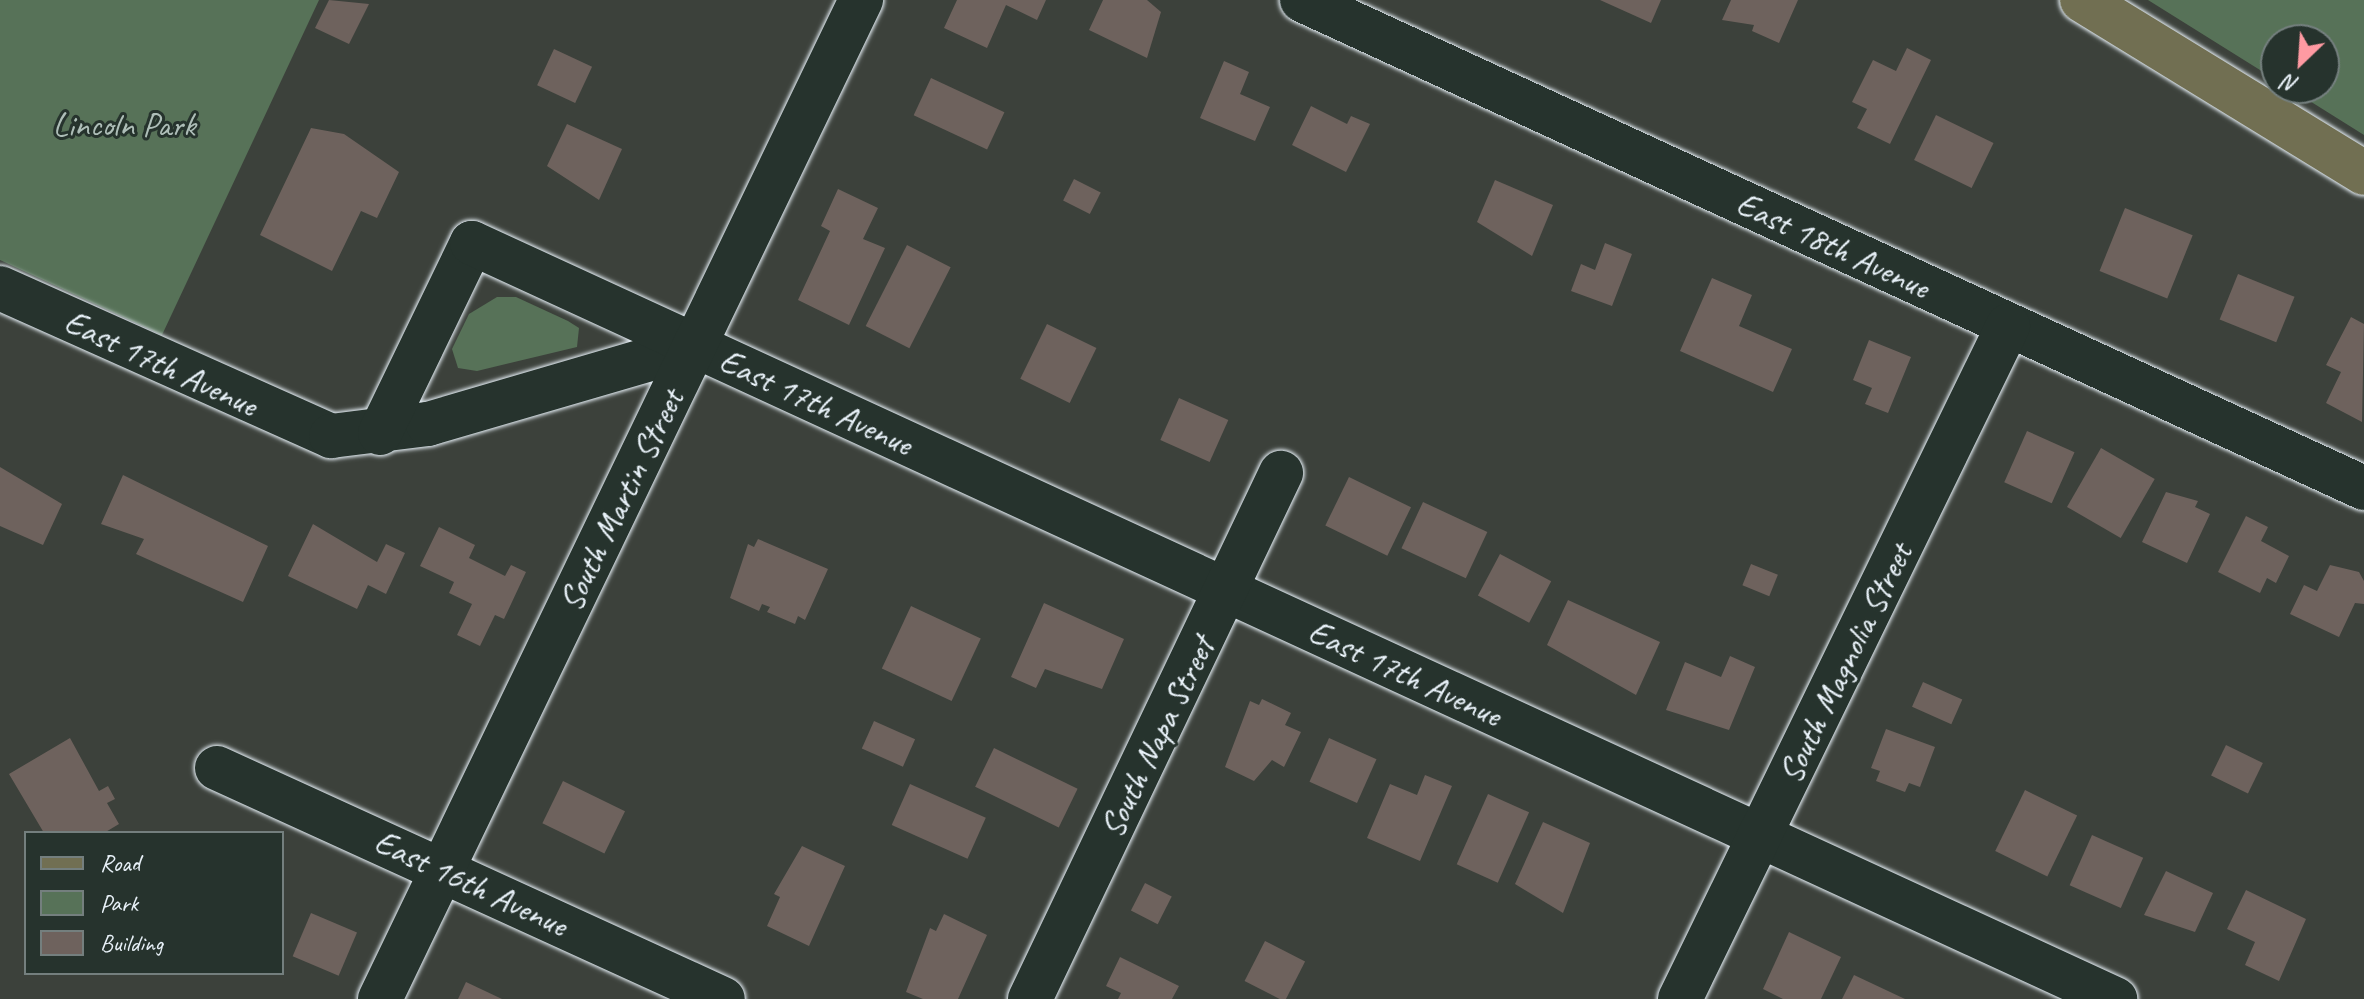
<!DOCTYPE html>
<html>
<head>
<meta charset="utf-8">
<style>
  body { margin:0 }
  #map { position:relative; width:2364px; height:999px; overflow:hidden; background:#3c413b; font-family:Caveat,sans-serif }
  div>[style] { position:absolute }
  .green>* { inset:0; background:#577258 }
  .building>* { inset:0; background:#6e625d; transform-origin:0 0 }
  .roads { filter:drop-shadow(0 0 2px #e8f1f8) drop-shadow(0 0 2px #e8f1f8) }
  .minor>* { height:44px; margin:-22px; padding:0 22px; transform-origin:22px; border-radius:22px; background:#26332d }
  .major>* { height:44px; margin:-22px; padding:0 22px; transform-origin:22px; border-radius:22px; background:#716f52 }
  span { translate:-50% -50%; white-space:nowrap; text-align:center; line-height:1.15; -webkit-text-stroke:6px #26332d; paint-order:stroke }
  .park-label { font-size:34px; color:#aebeb8 }
  .street-label { font-size:34px; color:#e8f1f8 }
  .legend { position:absolute; left:24px; top:831px; width:260px; height:144px; box-sizing:border-box; background:#26332d; border:2px solid #747f7e; margin:0; padding:10px 14px; list-style:none; font-size:24px; color:#e8f1f8 }
  .legend li { display:flex; align-items:center; gap:16px; height:40px }
  .legend b { width:40px; border:2px solid #747f7e }
  .north { position:absolute; left:2260px; top:24px; width:80px; height:80px; box-sizing:border-box; background:#26332d; border:2px solid #747f7e; border-radius:50%; rotate:205deg; font-size:22px; font-weight:700; line-height:32px; text-align:center; color:#e8f1f8 }
  .north::after { content:''; display:block; margin:auto; width:28px; height:36px; background:#ff9aa2; clip-path:polygon(50% 0,100% 100%,50% 72%,0 100%) }
</style>
</head>
<body>
<div id="map">
  <div class="green">
    <div style="clip-path:polygon(0 0,319px 0,162px 335px,0 260px)"></div>
    <div style="clip-path:polygon(2148px 0,2364px 0,2364px 135px,2289px 88px,2324px 88px,2324px 40px,2276px 40px,2276px 80px)"></div>
    <div style="clip-path:polygon(497px 297px,516px 297px,568px 321px,579px 328px,577px 347px,477px 371px,458px 368px,452px 349px,469px 314px)"></div>
  </div>
  <div class="building">
    <div style="clip-path:polygon(329px 0,369px 4px,349px 44px,315px 28px)"></div>
    <div style="clip-path:polygon(957px 0,1046px 0,1037px 20px,1006px 5px,987px 48px,944px 28px)"></div>
    <div style="clip-path:polygon(1103px 0,1147px 0,1161px 12px,1147px 58px,1089px 30px)"></div>
    <div style="clip-path:polygon(1600px 0,1661px 0,1651px 23px)"></div>
    <div style="clip-path:polygon(1731px 0,1798px 0,1779px 43px,1752px 31px,1754px 25px,1722px 20px)"></div>
    <div style="clip-path:polygon(1907px 48px,1931px 60px,1890px 144px,1857px 128px,1867px 109px,1852px 102px,1873px 60px,1896px 71px)"></div>
    <div style="left:554px;top:49px;width:42px;height:40px;rotate:25deg"></div>
    <div style="clip-path:polygon(1224px 61px,1249px 72px,1240px 94px,1270px 107px,1255px 141px,1200px 118px)"></div>
    <div style="left:931px;top:78px;width:81px;height:41px;rotate:25deg"></div>
    <div style="clip-path:polygon(1311px 106px,1347px 124px,1351px 116px,1370px 124px,1346px 172px,1292px 145px)"></div>
    <div style="left:1936px;top:115px;width:64px;height:50px;rotate:26deg"></div>
    <div style="clip-path:polygon(567px 124px,622px 149px,599px 200px,547px 166px)"></div>
    <div style="clip-path:polygon(311px 128px,344px 134px,399px 172px,377px 218px,361px 211px,332px 271px,260px 235px)"></div>
    <div style="left:1074px;top:179px;width:30px;height:24px;rotate:27deg"></div>
    <div style="clip-path:polygon(1495px 180px,1553px 205px,1532px 256px,1477px 222px)"></div>
    <div style="clip-path:polygon(838px 189px,878px 208px,863px 239px,885px 248px,849px 325px,798px 300px,830px 231px,821px 226px)"></div>
    <div style="left:2125px;top:208px;width:73px;height:68px;rotate:22deg"></div>
    <div style="clip-path:polygon(1605px 243px,1632px 254px,1612px 306px,1571px 291px,1581px 264px,1595px 270px)"></div>
    <div style="left:907px;top:245px;width:49px;height:91px;rotate:27deg"></div>
    <div style="left:2238px;top:274px;width:61px;height:49px;rotate:22deg"></div>
    <div style="clip-path:polygon(1712px 278px,1752px 295px,1739px 326px,1792px 349px,1773px 392px,1680px 351px)"></div>
    <div style="clip-path:polygon(2351px 317px,2364px 324px,2362px 422px,2326px 403px,2341px 372px,2326px 365px)"></div>
    <div style="left:1047px;top:324px;width:55px;height:61px;rotate:26deg"></div>
    <div style="clip-path:polygon(1869px 340px,1911px 357px,1888px 413px,1865px 404px,1872px 388px,1853px 380px)"></div>
    <div style="left:1179px;top:398px;width:54px;height:46px;rotate:24deg"></div>
    <div style="left:2027px;top:431px;width:52px;height:56px;rotate:24deg"></div>
    <div style="left:2101px;top:448px;width:62px;height:68px;rotate:30deg"></div>
    <div style="clip-path:polygon(0 467px,62px 504px,43px 545px,0 526px)"></div>
    <div style="clip-path:polygon(123px 475px,268px 546px,243px 602px,136px 554px,144px 539px,101px 524px)"></div>
    <div style="left:1349px;top:477px;width:69px;height:54px;rotate:26deg"></div>
    <div style="clip-path:polygon(2166px 492px,2198px 501px,2195px 507px,2210px 514px,2187px 563px,2142px 542px)"></div>
    <div style="left:1423px;top:502px;width:71px;height:51px;rotate:25deg"></div>
    <div style="clip-path:polygon(2246px 516px,2268px 527px,2261px 541px,2289px 556px,2276px 583px,2267px 578px,2260px 593px,2218px 572px)"></div>
    <div style="clip-path:polygon(313px 524px,377px 562px,386px 544px,405px 553px,386px 594px,368px 585px,357px 609px,288px 576px)"></div>
    <div style="clip-path:polygon(439px 527px,475px 545px,469px 558px,505px 576px,511px 565px,526px 572px,504px 619px,495px 615px,480px 646px,457px 635px,472px 604px,449px 593px,454px 582px,420px 566px)"></div>
    <div style="clip-path:polygon(758px 539px,828px 569px,805px 620px,798px 616px,795px 624px,767px 612px,770px 607px,762px 604px,759px 611px,730px 598px,748px 544px,754px 547px)"></div>
    <div style="left:1500px;top:554px;width:58px;height:47px;rotate:28deg"></div>
    <div style="left:1751px;top:564px;width:29px;height:23px;rotate:22deg"></div>
    <div style="clip-path:polygon(2330px 565px,2359px 572px,2364px 581px,2364px 604px,2355px 603px,2339px 637px,2290px 614px,2304px 585px,2317px 591px)"></div>
    <div style="clip-path:polygon(1568px 600px,1660px 642px,1636px 695px,1547px 645px)"></div>
    <div style="clip-path:polygon(1044px 603px,1124px 639px,1102px 689px,1045px 669px,1036px 688px,1011px 677px)"></div>
    <div style="left:911px;top:606px;width:77px;height:69px;rotate:25deg"></div>
    <div style="clip-path:polygon(1730px 656px,1755px 667px,1729px 730px,1666px 710px,1685px 662px,1721px 677px)"></div>
    <div style="left:1923px;top:682px;width:43px;height:27px;rotate:24deg"></div>
    <div style="clip-path:polygon(1262px 699px,1291px 713px,1285px 725px,1301px 732px,1284px 767px,1272px 760px,1254px 781px,1225px 767px,1250px 701px,1259px 705px)"></div>
    <div style="left:874px;top:721px;width:45px;height:30px;rotate:24deg"></div>
    <div style="clip-path:polygon(1886px 729px,1935px 747px,1920px 787px,1909px 783px,1905px 792px,1876px 781px,1880px 771px,1871px 768px)"></div>
    <div style="clip-path:polygon(70px 738px,99px 791px,108px 786px,115px 799px,107px 803px,119px 824px,104px 833px,44px 833px,9px 774px)"></div>
    <div style="left:1329px;top:738px;width:52px;height:48px;rotate:24deg"></div>
    <div style="left:2226px;top:745px;width:41px;height:34px;rotate:26deg"></div>
    <div style="left:994px;top:748px;width:93px;height:43px;rotate:26deg"></div>
    <div style="clip-path:polygon(1425px 775px,1452px 786px,1420px 861px,1367px 838px,1390px 784px,1417px 795px)"></div>
    <div style="left:563px;top:781px;width:69px;height:47px;rotate:26deg"></div>
    <div style="left:910px;top:784px;width:83px;height:45px;rotate:24deg"></div>
    <div style="left:2025px;top:790px;width:58px;height:68px;rotate:26deg"></div>
    <div style="left:1488px;top:794px;width:45px;height:77px;rotate:24deg"></div>
    <div style="clip-path:polygon(1543px 822px,1590px 843px,1563px 913px,1515px 884px)"></div>
    <div style="left:2092px;top:835px;width:56px;height:55px;rotate:24deg"></div>
    <div style="clip-path:polygon(802px 846px,845px 866px,809px 946px,767px 926px,780px 897px,774px 894px)"></div>
    <div style="clip-path:polygon(2166px 871px,2213px 893px,2195px 932px,2144px 915px)"></div>
    <div style="left:1145px;top:883px;width:30px;height:31px;rotate:27deg"></div>
    <div style="clip-path:polygon(2246px 890px,2306px 919px,2279px 981px,2245px 965px,2255px 942px,2227px 929px)"></div>
    <div style="left:311px;top:913px;width:50px;height:47px;rotate:23deg"></div>
    <div style="clip-path:polygon(944px 914px,987px 935px,958px 999px,923px 999px,906px 992px,930px 928px,936px 931px)"></div>
    <div style="clip-path:polygon(1789px 932px,1841px 957px,1821px 999px,1783px 999px,1763px 989px)"></div>
    <div style="left:1265px;top:941px;width:45px;height:45px;rotate:27deg"></div>
    <div style="clip-path:polygon(1120px 957px,1179px 986px,1172px 999px,1118px 999px,1121px 993px,1106px 986px)"></div>
    <div style="clip-path:polygon(1854px 975px,1905px 999px,1842px 999px)"></div>
    <div style="clip-path:polygon(466px 982px,502px 999px,458px 999px)"></div>
  </div>
  <div class="roads">
    <div class="minor">
      <div style="left:1302px;top:0;width:1169px;rotate:24.68deg"></div>
      <div style="left:0;top:288px;width:363px;rotate:24.1deg"></div>
      <div style="left:331px;top:436px;width:98px;rotate:-7.1deg"></div>
      <div style="left:428px;top:424px;width:278px;rotate:-16.3deg"></div>
      <div style="left:380px;top:433px;width:211px;rotate:-64.2deg"></div>
      <div style="left:472px;top:243px;width:1809px;rotate:24.71deg"></div>
      <div style="left:217px;top:768px;width:556px;rotate:24.54deg"></div>
      <div style="left:380px;top:999px;width:1109px;rotate:-64.29deg"></div>
      <div style="left:1030px;top:999px;width:583px;rotate:-64.49deg"></div>
      <div style="left:1680px;top:999px;width:749px;rotate:-64.02deg"></div>
    </div>
    <div class="major">
      <div style="left:2082px;top:0;width:331px;rotate:31.5deg"></div>
    </div>
  </div>
  <div class="park-label">
    <span style="left:124px;top:125px">Lincoln Park</span>
  </div>
  <div class="street-label">
    <span style="left:1833px;top:245px;rotate:25deg">East 18th Avenue</span>
    <span style="left:161px;top:363px;rotate:25deg">East 17th Avenue</span>
    <span style="left:816px;top:402px;rotate:25deg">East 17th Avenue</span>
    <span style="left:621px;top:500px;rotate:-64deg">South Martin Street</span>
    <span style="left:1845px;top:663px;rotate:-64deg">South Magnolia Street</span>
    <span style="left:1405px;top:673px;rotate:25deg">East 17th Avenue</span>
    <span style="left:1157px;top:737px;rotate:-64deg">South Napa Street</span>
    <span style="left:471px;top:883px;rotate:25deg">East 16th Avenue</span>
  </div>
  <ul class="legend">
  <li><b style="height:10px;background:#716f52"></b>Road</li>
  <li><b style="height:22px;background:#577258"></b>Park</li>
  <li><b style="height:22px;background:#6e625d"></b>Building</li>
  </ul>
  <div class="north">N</div>
</div>
</body>
</html>
